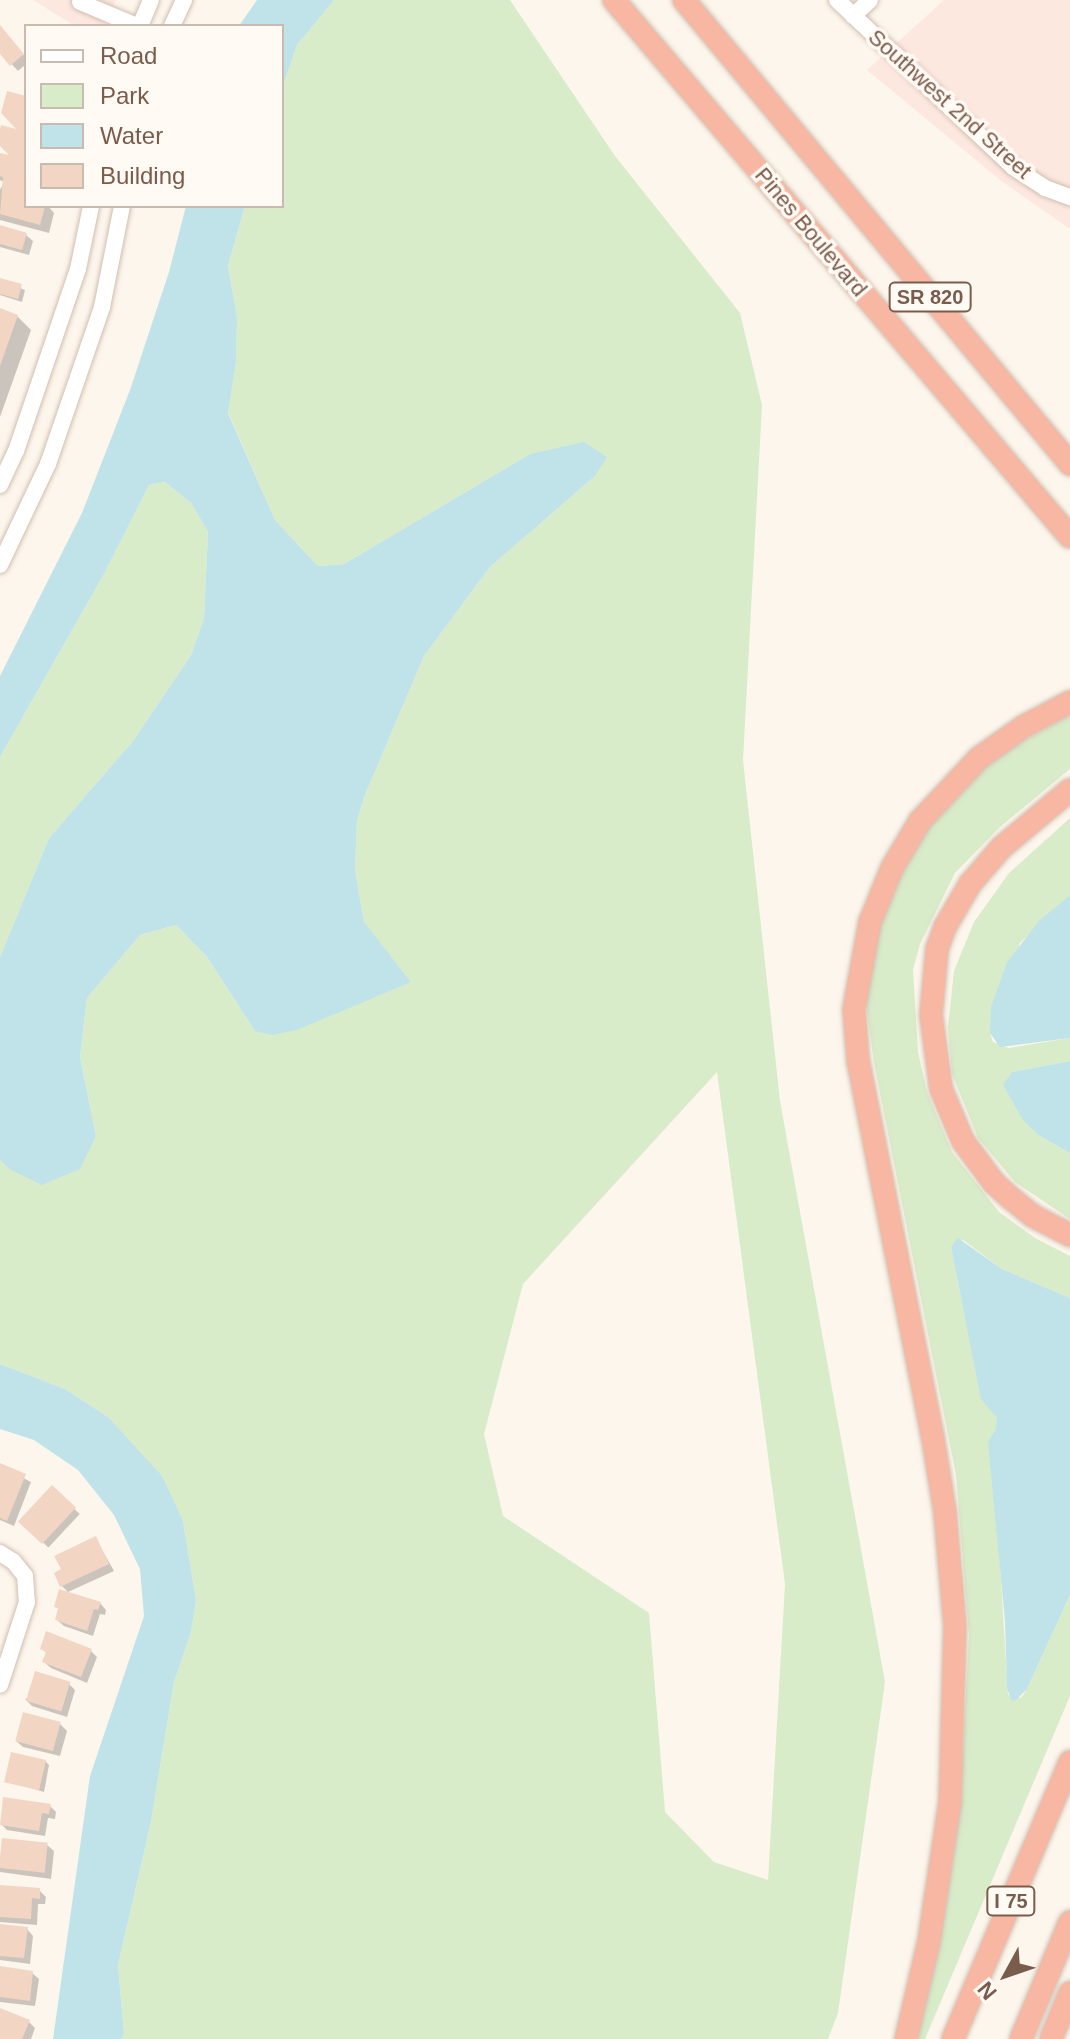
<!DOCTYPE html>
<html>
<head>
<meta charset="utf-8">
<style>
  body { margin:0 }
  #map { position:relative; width:1070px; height:2039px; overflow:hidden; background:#fdf6ec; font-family:Arial,sans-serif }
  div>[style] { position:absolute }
  .commercial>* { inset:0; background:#fde8e0 }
  .green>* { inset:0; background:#d8ecc9 }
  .water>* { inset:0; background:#bfe3e8 }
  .shadow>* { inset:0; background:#0003; transform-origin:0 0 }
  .building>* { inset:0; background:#f3d5c3; transform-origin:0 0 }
  .roads { filter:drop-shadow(0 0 2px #d1beb0) drop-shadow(0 0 2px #d1beb0) }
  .minor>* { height:16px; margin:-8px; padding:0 8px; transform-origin:8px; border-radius:8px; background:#fff }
  .highway>* { height:22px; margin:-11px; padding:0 11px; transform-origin:11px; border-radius:11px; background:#f7b7a3 }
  span { translate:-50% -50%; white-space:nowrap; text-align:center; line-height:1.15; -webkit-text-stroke:7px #fffaf3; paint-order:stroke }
  .shield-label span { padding:2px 6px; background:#fffaf3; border:2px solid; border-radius:6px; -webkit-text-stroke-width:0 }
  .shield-label { font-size:20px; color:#7a5c4d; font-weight:700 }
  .street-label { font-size:22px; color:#7a5c4d }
  .legend { position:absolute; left:24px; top:24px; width:260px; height:184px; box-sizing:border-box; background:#fffaf3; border:2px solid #cabbb1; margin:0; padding:10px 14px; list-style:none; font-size:24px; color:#7a5c4d }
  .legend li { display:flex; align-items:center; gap:16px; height:40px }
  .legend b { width:40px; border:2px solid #cabbb1 }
  .north { position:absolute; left:966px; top:1935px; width:80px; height:80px; -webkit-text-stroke:6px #fffaf3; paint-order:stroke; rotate:230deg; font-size:22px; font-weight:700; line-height:32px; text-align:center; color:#7a5c4d }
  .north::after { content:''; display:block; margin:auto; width:28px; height:36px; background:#7a5c4d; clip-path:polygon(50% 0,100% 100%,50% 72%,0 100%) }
</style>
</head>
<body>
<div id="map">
  <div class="commercial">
    <div style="clip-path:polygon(33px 0,116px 0,102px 26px,75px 26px)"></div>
    <div style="clip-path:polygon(944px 0,1070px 0,1070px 229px,1000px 180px,867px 70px)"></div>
  </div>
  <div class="green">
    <div style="clip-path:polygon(evenodd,334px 0,510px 0,615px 156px,740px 313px,762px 405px,743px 760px,780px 1101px,885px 1682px,838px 2013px,828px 2039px,122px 2039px,124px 2033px,118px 1965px,151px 1822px,174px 1682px,191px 1632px,196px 1600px,183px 1521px,133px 1446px,108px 1417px,65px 1389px,0 1364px,0 1160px,9px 1169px,96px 1136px,80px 1057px,87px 998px,140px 935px,176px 925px,207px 957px,255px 1031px,411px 982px,364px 923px,355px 870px,357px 821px,365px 795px,424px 656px,490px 567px,595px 476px,530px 454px,344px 564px,318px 566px,275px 520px,228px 412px,236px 363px,237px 317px,228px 266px,245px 206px,282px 206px,282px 89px,297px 45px,334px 0,717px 1072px,785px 1584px,768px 1880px,714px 1862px,665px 1812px,649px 1613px,503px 1516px,484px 1434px,523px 1284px,717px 1072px)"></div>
    <div style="clip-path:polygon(165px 482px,191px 503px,208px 532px,204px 618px,191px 655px,133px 741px,49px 838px,0 957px,0 757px,104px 574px,149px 485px)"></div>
    <div style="clip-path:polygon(1070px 715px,1070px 769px,1000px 827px,955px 873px,920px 944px,913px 970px,918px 1052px,927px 1092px,952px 1152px,999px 1212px,1035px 1238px,1070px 1256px,1070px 1298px,1002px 1269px,963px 1240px,951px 1247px,964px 1312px,997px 1418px,998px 1532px,1008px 1695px,1021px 1698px,1027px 1689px,1070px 1595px,1070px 1696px,925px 2039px,912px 2039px,951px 1834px,963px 1751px,969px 1634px,956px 1475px,874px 1063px,865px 997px,877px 936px,895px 883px,927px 829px,960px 789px,1003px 752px)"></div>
    <div style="clip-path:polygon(1070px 818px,1070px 895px,1020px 943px,990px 1033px,993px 1042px,1009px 1048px,1070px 1038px,1070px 1061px,1012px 1072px,1038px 1135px,1070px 1153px,1070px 1219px,1015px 1182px,978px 1138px,952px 1074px,948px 1027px,954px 971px,974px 922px,1009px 873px)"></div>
  </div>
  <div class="water">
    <div style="clip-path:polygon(257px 0,334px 0,297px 45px,282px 89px,282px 26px,239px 26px)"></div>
    <div style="clip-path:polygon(186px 206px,245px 206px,228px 266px,237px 317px,236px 363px,228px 413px,275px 520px,318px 566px,344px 564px,530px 454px,584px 442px,607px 457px,595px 476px,490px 567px,424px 656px,365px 795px,357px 821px,355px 870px,364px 922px,411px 982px,297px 1030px,272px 1035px,255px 1031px,207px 957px,176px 925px,140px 935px,87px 998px,80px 1057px,96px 1136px,80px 1169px,42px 1185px,9px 1169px,0 1160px,0 957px,49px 838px,133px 741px,191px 655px,204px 618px,208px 532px,191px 503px,165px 482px,149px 485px,104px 574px,0 757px,0 676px,82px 513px,130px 390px,169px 272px)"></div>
    <div style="clip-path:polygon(1070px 895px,1070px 1038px,1000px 1047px,990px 1033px,991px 1007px,1007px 962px,1039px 921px)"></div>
    <div style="clip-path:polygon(1070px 1061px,1070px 1153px,1038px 1135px,1023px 1120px,1003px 1085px,1012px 1072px)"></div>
    <div style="clip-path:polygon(958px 1238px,1002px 1269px,1070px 1298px,1070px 1595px,1027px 1689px,1015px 1701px,1011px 1700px,1007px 1688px,1005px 1622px,988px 1442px,996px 1429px,997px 1418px,981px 1399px,951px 1247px)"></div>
    <div style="clip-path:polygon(0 1364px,65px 1389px,108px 1417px,162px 1476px,183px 1521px,196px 1600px,191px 1632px,174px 1682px,151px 1822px,118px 1965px,124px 2033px,122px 2039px,53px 2039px,90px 1776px,144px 1616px,140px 1569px,114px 1515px,78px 1470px,34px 1440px,0 1429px)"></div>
  </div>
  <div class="shadow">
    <div style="clip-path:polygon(0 26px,26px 58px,26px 64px,18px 71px,0 51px)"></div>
    <div style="clip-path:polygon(26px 98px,26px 206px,48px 206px,54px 213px,49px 233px,0 220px,0 190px,4px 182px,0 180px,0 155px,15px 159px,0 143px,0 137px,22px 133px)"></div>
    <div style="clip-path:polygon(0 227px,26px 235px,33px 241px,29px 255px,0 247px)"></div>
    <div style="clip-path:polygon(0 280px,25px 290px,22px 302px,0 295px)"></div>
    <div style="clip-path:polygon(0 310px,17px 316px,31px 330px,0 417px)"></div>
    <div style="clip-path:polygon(0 1466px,31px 1482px,14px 1526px,0 1520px)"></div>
    <div style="left:52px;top:1488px;width:38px;height:46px;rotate:43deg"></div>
    <div style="clip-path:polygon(96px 1539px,114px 1571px,68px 1592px,62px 1586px,64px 1570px)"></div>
    <div style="clip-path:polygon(100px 1603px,106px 1610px,105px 1615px,100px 1614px,93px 1636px,64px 1626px,57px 1620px,60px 1610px,56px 1606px)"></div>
    <div style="clip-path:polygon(42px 1648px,91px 1651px,97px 1657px,87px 1683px,51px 1668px,44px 1662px,47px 1654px)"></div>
    <div style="clip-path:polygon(69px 1684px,75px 1690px,67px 1717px,32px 1706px,25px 1699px)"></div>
    <div style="clip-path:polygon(60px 1724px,67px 1731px,60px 1756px,23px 1747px,16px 1741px)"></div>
    <div style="clip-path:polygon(45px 1761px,49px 1765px,44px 1792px,7px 1781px)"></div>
    <div style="clip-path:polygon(50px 1806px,56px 1812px,55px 1819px,48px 1818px,45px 1836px,7px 1830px,1px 1824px)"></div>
    <div style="clip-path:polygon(47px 1845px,54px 1851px,51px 1879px,0 1872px,0 1858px)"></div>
    <div style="clip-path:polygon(0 1887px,39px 1890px,46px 1897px,45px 1904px,38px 1904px,37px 1925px,0 1922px)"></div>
    <div style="clip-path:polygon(0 1926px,27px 1929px,33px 1936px,30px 1964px,0 1960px)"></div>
    <div style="clip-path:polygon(0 1968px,32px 1973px,39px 1979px,35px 2006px,0 2002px)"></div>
    <div style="clip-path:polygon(0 2010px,29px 2022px,35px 2028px,31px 2039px,0 2039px)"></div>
  </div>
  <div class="building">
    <div style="clip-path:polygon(0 25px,24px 54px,10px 66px,0 54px)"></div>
    <div style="clip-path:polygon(7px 91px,26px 96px,26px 206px,45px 206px,40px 225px,0 214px,3px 177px,0 176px,0 153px,9px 155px,0 146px,0 129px,1px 125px,16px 129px,1px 113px)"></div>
    <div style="clip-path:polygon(0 225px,27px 233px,22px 250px,0 244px)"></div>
    <div style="clip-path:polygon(0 278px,22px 284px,18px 299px,0 294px)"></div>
    <div style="clip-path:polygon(0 308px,18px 315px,0 366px)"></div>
    <div style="clip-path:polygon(0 1463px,26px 1474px,7px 1521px,0 1518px)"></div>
    <div style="left:52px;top:1485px;width:33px;height:50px;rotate:43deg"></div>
    <div style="clip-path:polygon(96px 1536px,109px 1564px,60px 1587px,54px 1573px,61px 1569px,54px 1556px)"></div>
    <div style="clip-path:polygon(59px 1589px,101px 1602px,98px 1610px,94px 1609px,87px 1631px,55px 1620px,58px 1608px,54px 1607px)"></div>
    <div style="clip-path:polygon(46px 1631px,92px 1649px,81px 1677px,42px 1662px,46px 1652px,40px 1649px)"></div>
    <div style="left:35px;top:1671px;width:37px;height:31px;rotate:17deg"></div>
    <div style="left:23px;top:1712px;width:39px;height:30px;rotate:15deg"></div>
    <div style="left:11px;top:1752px;width:36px;height:31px;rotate:13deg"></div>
    <div style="clip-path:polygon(3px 1797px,51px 1804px,49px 1814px,42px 1813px,39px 1831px,0 1825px)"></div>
    <div style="left:2px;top:1838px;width:46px;height:30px;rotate:6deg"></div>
    <div style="clip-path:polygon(0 1885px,40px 1888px,40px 1899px,32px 1898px,31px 1919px,0 1917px)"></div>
    <div style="clip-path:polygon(0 1924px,28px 1927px,24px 1958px,0 1956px)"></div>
    <div style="clip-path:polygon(0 1966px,33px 1971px,30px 2001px,0 1997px)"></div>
    <div style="clip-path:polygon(0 2008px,30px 2020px,22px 2039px,0 2039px)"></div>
  </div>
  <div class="roads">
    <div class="minor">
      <div style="left:837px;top:0;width:243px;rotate:43.5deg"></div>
      <div style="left:1013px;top:167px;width:38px;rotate:33deg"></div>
      <div style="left:1045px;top:188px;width:27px;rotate:20deg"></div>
      <div style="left:80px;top:2px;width:62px;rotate:22.8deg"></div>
      <div style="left:853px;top:16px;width:23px;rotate:-43deg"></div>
      <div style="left:140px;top:26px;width:28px;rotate:-67deg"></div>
      <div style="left:172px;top:26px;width:29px;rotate:-65deg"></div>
      <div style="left:0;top:485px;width:38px;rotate:-65deg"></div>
      <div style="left:16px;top:451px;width:192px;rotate:-71.2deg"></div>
      <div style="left:78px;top:269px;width:64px;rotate:-78.3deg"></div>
      <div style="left:0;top:565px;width:112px;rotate:-64.6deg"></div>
      <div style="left:48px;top:464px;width:166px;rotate:-71deg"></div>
      <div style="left:102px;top:307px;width:103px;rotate:-78.8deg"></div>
      <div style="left:0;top:1553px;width:15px;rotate:32deg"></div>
      <div style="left:13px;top:1561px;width:19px;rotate:51deg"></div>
      <div style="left:25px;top:1576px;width:26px;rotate:86deg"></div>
      <div style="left:27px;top:1602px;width:87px;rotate:108deg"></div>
    </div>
    <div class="highway">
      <div style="left:614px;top:0;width:704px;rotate:49.66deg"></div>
      <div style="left:684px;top:0;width:604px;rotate:50.24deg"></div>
      <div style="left:1070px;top:790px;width:90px;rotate:140deg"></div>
      <div style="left:1001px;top:848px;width:48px;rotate:130.7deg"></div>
      <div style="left:970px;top:884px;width:50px;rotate:120.2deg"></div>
      <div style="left:945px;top:927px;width:23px;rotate:110deg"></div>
      <div style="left:937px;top:949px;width:66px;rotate:95.2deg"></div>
      <div style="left:931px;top:1015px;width:75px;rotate:82.3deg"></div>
      <div style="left:941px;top:1089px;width:56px;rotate:67.1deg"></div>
      <div style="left:963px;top:1141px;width:52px;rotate:53.6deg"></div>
      <div style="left:994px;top:1183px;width:24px;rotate:42deg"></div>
      <div style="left:1012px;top:1199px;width:27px;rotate:39deg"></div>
      <div style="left:1033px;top:1216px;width:42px;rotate:27.2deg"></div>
      <div style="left:906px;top:2039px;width:101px;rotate:-76.8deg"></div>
      <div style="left:929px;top:1941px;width:141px;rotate:-81.4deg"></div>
      <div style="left:950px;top:1802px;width:175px;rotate:-88.4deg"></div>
      <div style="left:955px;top:1627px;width:115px;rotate:-95deg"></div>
      <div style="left:945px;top:1512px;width:74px;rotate:-99.3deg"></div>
      <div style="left:933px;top:1439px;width:385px;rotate:-101.2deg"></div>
      <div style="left:858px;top:1061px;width:52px;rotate:-94.4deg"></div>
      <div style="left:854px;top:1009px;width:88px;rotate:-79.6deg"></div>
      <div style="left:870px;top:922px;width:58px;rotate:-67.8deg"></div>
      <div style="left:892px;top:868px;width:55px;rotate:-59.2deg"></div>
      <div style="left:920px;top:821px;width:86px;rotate:-46.9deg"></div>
      <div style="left:979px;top:758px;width:54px;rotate:-35.2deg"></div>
      <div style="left:1023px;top:727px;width:53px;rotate:-28deg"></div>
      <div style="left:953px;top:2039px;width:301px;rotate:-67.1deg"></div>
      <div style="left:1021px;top:2039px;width:127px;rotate:-67.3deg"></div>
      <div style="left:1051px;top:2039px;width:50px;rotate:-67.6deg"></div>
    </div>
  </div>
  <div class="shield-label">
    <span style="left:930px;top:297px">SR 820</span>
    <span style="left:1011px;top:1901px">I 75</span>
  </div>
  <div class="street-label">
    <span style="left:950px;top:104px;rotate:42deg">Southwest 2nd Street</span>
    <span style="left:811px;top:232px;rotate:50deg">Pines Boulevard</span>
  </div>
  <ul class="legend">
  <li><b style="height:10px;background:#fff"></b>Road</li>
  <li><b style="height:22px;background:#d8ecc9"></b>Park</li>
  <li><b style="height:22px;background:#bfe3e8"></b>Water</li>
  <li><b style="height:22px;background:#f3d5c3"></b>Building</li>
  </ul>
  <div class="north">N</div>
</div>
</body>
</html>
